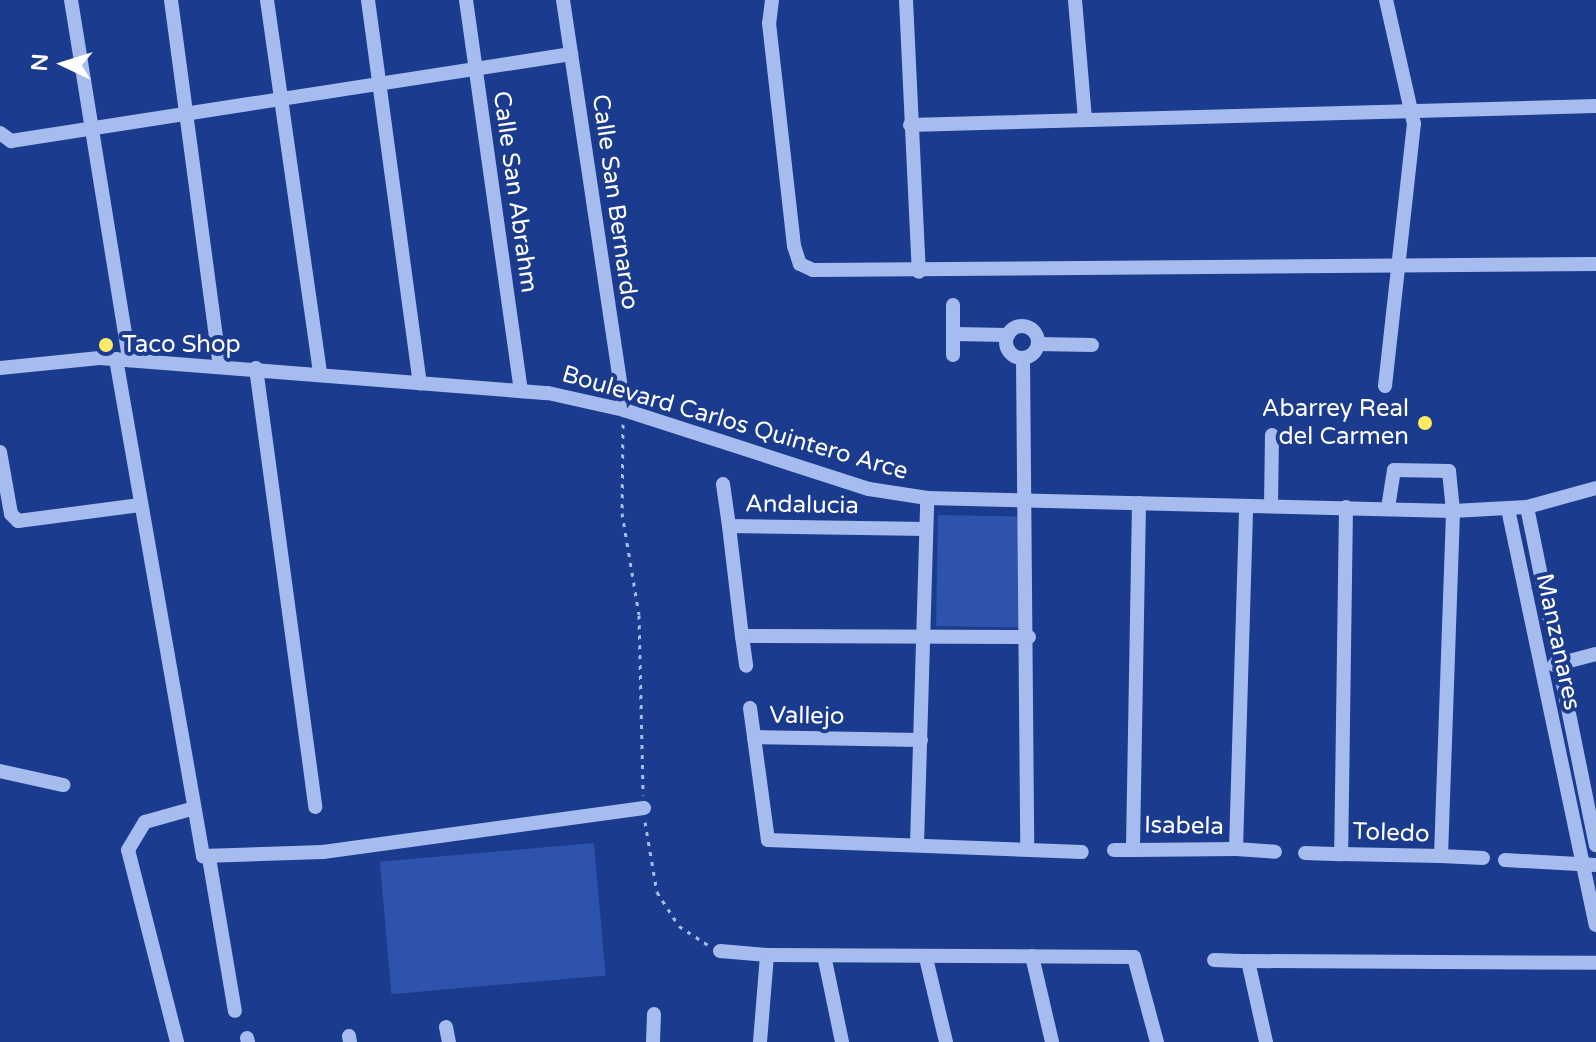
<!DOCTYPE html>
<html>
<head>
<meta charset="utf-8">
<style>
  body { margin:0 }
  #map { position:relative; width:1596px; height:1042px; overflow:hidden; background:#1a3b8e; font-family:"Varela Round",sans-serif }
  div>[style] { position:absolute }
  .green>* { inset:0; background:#2d53ac; transform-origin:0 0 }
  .path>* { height:3px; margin-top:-1.5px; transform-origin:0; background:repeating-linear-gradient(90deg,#a7bcee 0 4px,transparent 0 10px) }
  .minor>* { height:14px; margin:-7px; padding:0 7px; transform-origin:7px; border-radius:7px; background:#a7bcee }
  .minor>.ring { margin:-7px; padding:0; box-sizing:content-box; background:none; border:14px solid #a7bcee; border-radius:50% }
  .dots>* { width:22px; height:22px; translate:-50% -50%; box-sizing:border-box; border:4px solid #1a3b8e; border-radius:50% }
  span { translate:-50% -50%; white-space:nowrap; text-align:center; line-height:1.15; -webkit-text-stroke:8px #1a3b8e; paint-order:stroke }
  .street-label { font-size:24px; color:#fff }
  .poi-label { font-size:24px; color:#fff }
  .left { translate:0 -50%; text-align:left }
  .right { translate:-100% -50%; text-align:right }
  .north { position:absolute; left:24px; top:24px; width:80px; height:80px; -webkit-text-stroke:6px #1a3b8e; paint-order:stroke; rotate:274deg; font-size:22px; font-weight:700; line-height:32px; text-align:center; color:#fff }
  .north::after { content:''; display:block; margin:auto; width:28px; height:36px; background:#fff; clip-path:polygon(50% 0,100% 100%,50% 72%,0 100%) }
</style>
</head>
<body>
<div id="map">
  <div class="green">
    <div style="left:938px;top:515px;width:86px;height:111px;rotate:1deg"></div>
    <div style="left:594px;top:843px;width:133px;height:215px;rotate:85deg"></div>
  </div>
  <div class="path">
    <div style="left:623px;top:424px;width:89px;rotate:90.6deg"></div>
    <div style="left:622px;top:513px;width:103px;rotate:80.5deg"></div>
    <div style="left:639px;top:615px;width:180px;rotate:88.7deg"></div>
    <div style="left:645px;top:822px;width:71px;rotate:80.3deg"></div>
    <div style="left:657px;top:892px;width:40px;rotate:57.1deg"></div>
    <div style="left:679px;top:926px;width:37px;rotate:33deg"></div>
  </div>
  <div class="minor">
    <div style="left:71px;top:0;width:365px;rotate:80.8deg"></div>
    <div style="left:171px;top:0;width:370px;rotate:82.4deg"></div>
    <div style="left:267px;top:0;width:378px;rotate:81.9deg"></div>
    <div style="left:368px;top:0;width:387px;rotate:82.3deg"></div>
    <div style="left:466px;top:0;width:395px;rotate:82deg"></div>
    <div style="left:563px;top:0;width:415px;rotate:81.5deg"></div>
    <div style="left:772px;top:0;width:23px;rotate:97deg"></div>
    <div style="left:769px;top:23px;width:224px;rotate:83.6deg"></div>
    <div style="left:794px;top:246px;width:19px;rotate:72deg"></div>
    <div style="left:800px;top:264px;width:14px;rotate:25deg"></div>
    <div style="left:813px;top:270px;width:783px;rotate:-0.44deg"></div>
    <div style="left:906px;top:0;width:272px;rotate:87.3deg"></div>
    <div style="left:1075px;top:0;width:118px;rotate:85.2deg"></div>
    <div style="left:910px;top:125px;width:686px;rotate:-1.59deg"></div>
    <div style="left:0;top:133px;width:14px;rotate:36deg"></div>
    <div style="left:11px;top:141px;width:567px;rotate:-8.83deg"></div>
    <div class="ring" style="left:1006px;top:326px;width:18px;height:18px"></div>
    <div style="left:954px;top:334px;width:54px;rotate:1.1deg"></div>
    <div style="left:1038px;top:344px;width:54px;rotate:1.1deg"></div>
    <div style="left:953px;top:355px;width:50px;rotate:-90deg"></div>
    <div style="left:116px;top:359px;width:505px;rotate:80.07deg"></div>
    <div style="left:203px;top:856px;width:120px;rotate:-1.9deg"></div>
    <div style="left:323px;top:852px;width:324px;rotate:-7.8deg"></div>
    <div style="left:1023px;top:359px;width:489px;rotate:89.5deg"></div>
    <div style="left:0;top:368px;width:100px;rotate:-5.7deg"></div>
    <div style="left:100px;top:358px;width:449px;rotate:4.5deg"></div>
    <div style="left:548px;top:393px;width:78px;rotate:12.6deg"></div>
    <div style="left:624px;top:410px;width:257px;rotate:17.9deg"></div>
    <div style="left:869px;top:489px;width:59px;rotate:8.8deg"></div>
    <div style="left:927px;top:498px;width:526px;rotate:1.42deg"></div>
    <div style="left:1453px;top:511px;width:74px;rotate:-3.1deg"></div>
    <div style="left:1527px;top:507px;width:72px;rotate:-15.4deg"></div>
    <div style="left:256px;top:368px;width:443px;rotate:82.3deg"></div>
    <div style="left:1385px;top:386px;width:264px;rotate:-83.7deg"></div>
    <div style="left:1414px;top:124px;width:127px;rotate:-102.7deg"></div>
    <div style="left:0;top:452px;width:63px;rotate:79.9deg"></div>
    <div style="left:11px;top:514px;width:10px;rotate:45deg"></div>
    <div style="left:18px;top:521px;width:123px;rotate:-7.5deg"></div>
    <div style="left:723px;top:484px;width:42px;rotate:81.9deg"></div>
    <div style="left:1139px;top:503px;width:347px;rotate:91deg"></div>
    <div style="left:1133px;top:850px;width:103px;rotate:-0.6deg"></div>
    <div style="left:1236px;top:849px;width:343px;rotate:-88.3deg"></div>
    <div style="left:1271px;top:506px;width:71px;rotate:-89.2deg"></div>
    <div style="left:1346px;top:507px;width:347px;rotate:90.8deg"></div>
    <div style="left:1341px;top:854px;width:100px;rotate:1.1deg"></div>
    <div style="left:1441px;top:856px;width:345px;rotate:-88deg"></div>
    <div style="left:1453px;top:511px;width:40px;rotate:-95.7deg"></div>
    <div style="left:1449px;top:471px;width:55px;rotate:-179deg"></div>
    <div style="left:1394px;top:470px;width:39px;rotate:99deg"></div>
    <div style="left:1527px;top:507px;width:345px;rotate:78.5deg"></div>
    <div style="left:1508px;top:509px;width:425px;rotate:78.1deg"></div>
    <div style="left:926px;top:529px;width:197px;rotate:-179.1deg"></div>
    <div style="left:729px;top:526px;width:111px;rotate:83.3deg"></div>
    <div style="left:742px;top:636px;width:287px;rotate:0.2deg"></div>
    <div style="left:742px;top:636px;width:30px;rotate:82deg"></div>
    <div style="left:1554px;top:665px;width:43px;rotate:-14.7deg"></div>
    <div style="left:750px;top:708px;width:29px;rotate:82deg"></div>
    <div style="left:921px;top:740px;width:167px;rotate:-179deg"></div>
    <div style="left:754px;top:737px;width:104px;rotate:82.3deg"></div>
    <div style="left:768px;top:840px;width:314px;rotate:2.2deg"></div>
    <div style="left:0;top:771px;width:65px;rotate:12.5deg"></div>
    <div style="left:917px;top:845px;width:347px;rotate:-88.3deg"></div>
    <div style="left:1236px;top:849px;width:39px;rotate:4deg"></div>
    <div style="left:1114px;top:850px;width:19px"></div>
    <div style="left:1305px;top:853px;width:36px;rotate:2deg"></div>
    <div style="left:1441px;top:856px;width:42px;rotate:2.7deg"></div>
    <div style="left:209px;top:858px;width:155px;rotate:80.4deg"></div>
    <div style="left:1505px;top:860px;width:91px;rotate:3.1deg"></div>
    <div style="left:720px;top:951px;width:47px;rotate:4.9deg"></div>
    <div style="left:1032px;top:956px;width:88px;rotate:76.9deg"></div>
    <div style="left:926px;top:958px;width:86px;rotate:76.6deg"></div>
    <div style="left:825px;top:960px;width:84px;rotate:78.3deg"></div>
    <div style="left:1214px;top:960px;width:34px;rotate:2deg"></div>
    <div style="left:446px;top:1027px;width:15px;rotate:79deg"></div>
    <div style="left:349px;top:1036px;width:6px;rotate:81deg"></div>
    <div style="left:247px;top:1038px;width:4px;rotate:76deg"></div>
    <div style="left:177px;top:1042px;width:198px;rotate:-104.3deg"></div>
    <div style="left:128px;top:850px;width:33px;rotate:-59deg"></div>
    <div style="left:145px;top:822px;width:48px;rotate:-15.8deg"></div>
    <div style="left:653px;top:1042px;width:28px;rotate:-88deg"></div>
    <div style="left:760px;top:1042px;width:87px;rotate:-85.4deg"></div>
    <div style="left:767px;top:955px;width:367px;rotate:0.3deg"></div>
    <div style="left:1134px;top:957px;width:88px;rotate:74.9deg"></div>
    <div style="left:1266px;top:1042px;width:83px;rotate:-102.5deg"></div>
    <div style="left:1248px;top:961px;width:348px;rotate:0.3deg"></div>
  </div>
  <div class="dots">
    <div style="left:106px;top:345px;background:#ffea64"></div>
    <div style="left:1425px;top:423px;background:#ffea64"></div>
  </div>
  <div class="street-label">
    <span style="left:515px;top:192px;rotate:82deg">Calle San Abrahm</span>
    <span style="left:615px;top:202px;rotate:82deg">Calle San Bernardo</span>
    <span style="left:735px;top:423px;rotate:16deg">Boulevard Carlos Quintero Arce</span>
    <span style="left:802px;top:505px;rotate:1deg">Andalucia</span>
    <span style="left:1558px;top:642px;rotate:78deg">Manzanares</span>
    <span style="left:807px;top:716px;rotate:1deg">Vallejo</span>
    <span style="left:1184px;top:826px;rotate:1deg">Isabela</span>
    <span style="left:1391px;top:833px;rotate:2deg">Toledo</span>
  </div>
  <div class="poi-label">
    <span class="left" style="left:122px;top:345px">Taco Shop</span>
    <span class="right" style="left:1409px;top:423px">Abarrey Real<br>del Carmen</span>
  </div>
  <div class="north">N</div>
</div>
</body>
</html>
